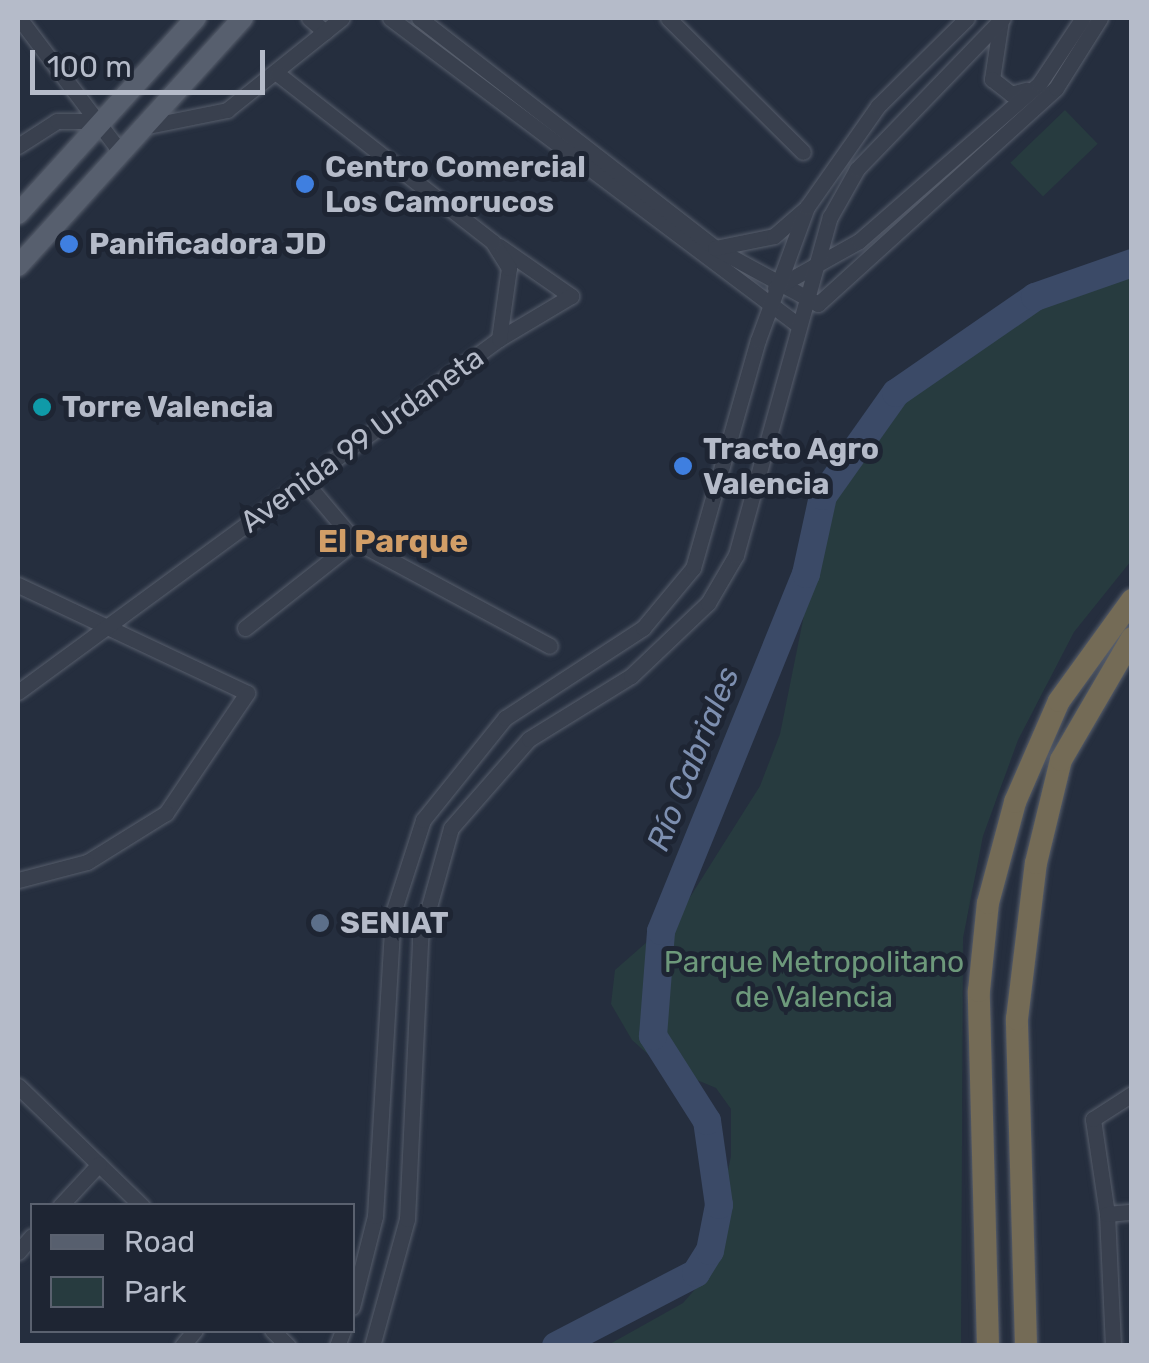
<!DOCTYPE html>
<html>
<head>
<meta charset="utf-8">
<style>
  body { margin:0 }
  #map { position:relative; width:1149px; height:1363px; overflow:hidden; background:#252e3e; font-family:Rubik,sans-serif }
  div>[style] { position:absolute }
  .green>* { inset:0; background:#273b3f; transform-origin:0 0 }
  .river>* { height:28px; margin:-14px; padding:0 14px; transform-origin:14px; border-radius:14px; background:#3b4a67 }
  .roads { filter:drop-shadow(0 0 2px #575e6c) drop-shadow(0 0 2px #575e6c) }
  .minor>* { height:15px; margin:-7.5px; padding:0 7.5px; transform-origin:7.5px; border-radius:7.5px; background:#39404e }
  .major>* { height:20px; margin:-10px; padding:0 10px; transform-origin:10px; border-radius:10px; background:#575f6e }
  .highway>* { height:22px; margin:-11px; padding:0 11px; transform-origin:11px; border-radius:11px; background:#746b56 }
  .dots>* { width:28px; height:28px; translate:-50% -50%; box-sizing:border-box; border:5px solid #1e2533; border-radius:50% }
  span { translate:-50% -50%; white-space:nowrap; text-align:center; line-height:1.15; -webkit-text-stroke:10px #1e2533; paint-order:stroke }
  .poi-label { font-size:30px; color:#b5bbc9; font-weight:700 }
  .left { translate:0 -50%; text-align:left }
  .street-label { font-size:30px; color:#b5bbc9 }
  .park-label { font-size:30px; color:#6d997b }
  .neighbourhood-label { font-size:32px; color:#d29e67; font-weight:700 }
  .water-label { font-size:32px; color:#7d8fb0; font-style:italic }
  .frame { position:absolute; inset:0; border:20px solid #b5bbc9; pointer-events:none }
  .legend { position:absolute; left:30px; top:1203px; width:325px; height:130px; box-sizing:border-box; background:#1e2533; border:2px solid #5a616f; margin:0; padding:12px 18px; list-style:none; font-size:30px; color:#b5bbc9 }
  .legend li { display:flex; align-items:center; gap:20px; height:50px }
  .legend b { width:50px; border:2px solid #5a616f }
  .scale { position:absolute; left:30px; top:50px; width:235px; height:45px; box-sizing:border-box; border:5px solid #b5bbc9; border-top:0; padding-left:12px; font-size:30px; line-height:35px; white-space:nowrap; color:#b5bbc9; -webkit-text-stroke:8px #1e2533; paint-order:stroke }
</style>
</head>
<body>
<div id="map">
  <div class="green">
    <div style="left:1065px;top:110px;width:47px;height:76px;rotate:46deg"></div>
    <div style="clip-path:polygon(1131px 257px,1131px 561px,1074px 632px,1018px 740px,983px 836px,963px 938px,961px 1345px,608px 1345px,683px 1303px,705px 1278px,731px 1156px,731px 1109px,716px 1088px,659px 1064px,632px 1040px,611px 1004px,615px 970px,680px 913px,760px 786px,780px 734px,828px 496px,879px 412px,919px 375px,978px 332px)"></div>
  </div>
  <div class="river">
    <div style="left:556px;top:1346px;width:158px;rotate:-27.5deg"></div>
    <div style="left:696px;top:1273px;width:26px;rotate:-58deg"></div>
    <div style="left:710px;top:1251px;width:47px;rotate:-78.9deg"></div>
    <div style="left:719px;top:1205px;width:85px;rotate:-98.1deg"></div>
    <div style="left:707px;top:1121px;width:101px;rotate:-122.4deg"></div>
    <div style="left:653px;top:1036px;width:105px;rotate:-85.6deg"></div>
    <div style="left:661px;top:931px;width:385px;rotate:-67.9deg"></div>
    <div style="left:806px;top:574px;width:80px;rotate:-77.7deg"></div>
    <div style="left:823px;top:496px;width:126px;rotate:-54.7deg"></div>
    <div style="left:896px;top:393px;width:169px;rotate:-34.6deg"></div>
    <div style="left:1035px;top:297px;width:103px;rotate:-19.3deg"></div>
  </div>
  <div class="roads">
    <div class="minor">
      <div style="left:19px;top:18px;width:169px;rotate:52.9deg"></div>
      <div style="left:309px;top:18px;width:21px;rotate:41deg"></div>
      <div style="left:390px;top:18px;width:509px;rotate:36.94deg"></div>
      <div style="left:419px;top:18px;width:375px;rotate:37.8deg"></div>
      <div style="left:715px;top:248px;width:117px;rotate:28.5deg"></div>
      <div style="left:818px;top:304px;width:321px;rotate:-42.2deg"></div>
      <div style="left:1056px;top:88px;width:83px;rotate:-57.8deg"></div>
      <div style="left:668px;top:18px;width:190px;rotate:44.8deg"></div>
      <div style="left:1001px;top:20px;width:60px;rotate:98.7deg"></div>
      <div style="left:992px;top:79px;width:24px;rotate:38deg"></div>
      <div style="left:1011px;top:94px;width:16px;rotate:-15deg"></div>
      <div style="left:143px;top:127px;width:86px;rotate:-11.4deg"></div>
      <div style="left:227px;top:110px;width:147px;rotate:-38.7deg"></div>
      <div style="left:18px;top:146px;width:46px;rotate:-32.7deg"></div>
      <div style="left:57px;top:121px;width:44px"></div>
      <div style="left:499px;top:246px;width:88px;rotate:34.8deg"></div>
      <div style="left:571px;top:296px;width:84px;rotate:149.2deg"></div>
      <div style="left:715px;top:248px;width:60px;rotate:-11.5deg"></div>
      <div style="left:774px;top:236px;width:40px;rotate:-41deg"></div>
      <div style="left:775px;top:288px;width:96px;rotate:-29.2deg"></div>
      <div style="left:859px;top:241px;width:239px;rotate:-41.1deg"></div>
      <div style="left:1039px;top:84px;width:79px;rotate:-56.3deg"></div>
      <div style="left:306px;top:483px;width:76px;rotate:49.8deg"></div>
      <div style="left:355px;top:541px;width:221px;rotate:28.3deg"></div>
      <div style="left:18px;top:585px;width:253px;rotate:25.2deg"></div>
      <div style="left:247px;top:693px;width:145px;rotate:124deg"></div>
      <div style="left:166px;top:813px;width:93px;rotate:148.2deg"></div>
      <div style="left:87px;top:862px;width:71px;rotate:165.4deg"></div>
      <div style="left:245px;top:628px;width:140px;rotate:-38.3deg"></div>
      <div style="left:18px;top:692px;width:597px;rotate:-36.27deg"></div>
      <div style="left:499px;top:339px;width:72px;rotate:-82deg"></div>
      <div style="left:509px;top:268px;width:31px;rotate:-122deg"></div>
      <div style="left:493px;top:242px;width:273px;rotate:-142deg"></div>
      <div style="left:18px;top:1086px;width:173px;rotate:44.1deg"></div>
      <div style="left:60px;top:1206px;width:57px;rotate:-47.1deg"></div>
      <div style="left:1107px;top:1214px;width:96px;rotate:-98.4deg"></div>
      <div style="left:1093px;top:1119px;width:46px;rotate:-32.7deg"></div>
      <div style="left:18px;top:1252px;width:21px;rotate:-49deg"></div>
      <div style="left:352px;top:1307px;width:94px;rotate:-75.8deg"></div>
      <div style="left:375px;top:1216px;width:304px;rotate:-86.6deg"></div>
      <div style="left:393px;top:913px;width:98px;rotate:-72.1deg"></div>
      <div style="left:423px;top:820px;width:131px;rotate:-51.2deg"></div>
      <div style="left:505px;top:718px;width:165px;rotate:-33.1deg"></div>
      <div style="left:643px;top:628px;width:78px;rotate:-50.2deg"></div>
      <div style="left:693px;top:568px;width:237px;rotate:-74.1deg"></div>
      <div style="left:758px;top:340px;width:142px;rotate:-69.8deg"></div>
      <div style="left:807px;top:207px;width:123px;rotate:-54.9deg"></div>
      <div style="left:878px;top:106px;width:125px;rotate:-44.7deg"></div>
      <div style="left:272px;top:1330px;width:23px;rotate:45deg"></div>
      <div style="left:182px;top:1346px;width:21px;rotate:-51deg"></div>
      <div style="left:337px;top:1346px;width:17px;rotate:-69deg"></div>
      <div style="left:372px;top:1346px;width:132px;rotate:-74.6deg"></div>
      <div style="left:407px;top:1219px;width:280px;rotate:-87.3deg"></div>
      <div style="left:420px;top:939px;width:115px;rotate:-74.4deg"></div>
      <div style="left:451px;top:828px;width:118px;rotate:-48.8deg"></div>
      <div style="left:529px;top:739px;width:120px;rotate:-31.7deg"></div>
      <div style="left:631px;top:676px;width:106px;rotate:-43.5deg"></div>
      <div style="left:708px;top:603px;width:56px;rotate:-59.7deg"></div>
      <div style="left:736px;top:555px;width:351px;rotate:-74.5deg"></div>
      <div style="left:830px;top:217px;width:55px;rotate:-60.6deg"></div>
      <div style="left:857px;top:169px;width:210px;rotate:-46deg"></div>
      <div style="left:1113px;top:1346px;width:132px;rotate:-92.6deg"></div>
      <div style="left:1107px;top:1214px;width:25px;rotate:-5deg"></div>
    </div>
    <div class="major">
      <div style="left:18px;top:214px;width:265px;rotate:-47.8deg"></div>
      <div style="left:18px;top:266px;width:335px;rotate:-47.8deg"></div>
    </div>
    <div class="highway">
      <div style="left:988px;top:1346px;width:355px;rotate:-91.5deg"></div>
      <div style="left:979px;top:991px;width:88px;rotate:-84.2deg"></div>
      <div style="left:988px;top:903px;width:105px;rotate:-75deg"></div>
      <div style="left:1015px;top:802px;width:110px;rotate:-66.5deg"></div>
      <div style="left:1059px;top:701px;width:125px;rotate:-54.1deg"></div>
      <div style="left:1026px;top:1346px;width:327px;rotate:-91.6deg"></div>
      <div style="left:1017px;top:1019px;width:157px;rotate:-83.1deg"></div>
      <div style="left:1036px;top:863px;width:106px;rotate:-76.4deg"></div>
      <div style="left:1061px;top:760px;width:141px;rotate:-59.8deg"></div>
    </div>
  </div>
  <div class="dots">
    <div style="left:305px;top:184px;background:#3f7fe0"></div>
    <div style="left:69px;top:244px;background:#3f7fe0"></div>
    <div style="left:42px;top:407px;background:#0f9aa8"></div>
    <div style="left:683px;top:466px;background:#3f7fe0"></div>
    <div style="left:320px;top:923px;background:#5c6f8a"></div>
  </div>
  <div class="poi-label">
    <span class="left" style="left:325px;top:184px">Centro Comercial<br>Los Camorucos</span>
    <span class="left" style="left:89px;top:244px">Panificadora JD</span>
    <span class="left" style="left:62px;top:407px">Torre Valencia</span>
    <span class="left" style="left:703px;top:466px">Tracto Agro<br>Valencia</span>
    <span class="left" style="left:340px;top:923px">SENIAT</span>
  </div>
  <div class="street-label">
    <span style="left:362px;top:440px;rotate:-36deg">Avenida 99 Urdaneta</span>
  </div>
  <div class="park-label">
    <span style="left:814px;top:979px">Parque Metropolitano<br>de Valencia</span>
  </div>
  <div class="neighbourhood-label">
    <span style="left:393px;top:541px">El Parque</span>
  </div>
  <div class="water-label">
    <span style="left:693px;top:759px;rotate:-68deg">Río Cabriales</span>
  </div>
  <div class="frame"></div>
  <ul class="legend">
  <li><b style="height:12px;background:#575f6e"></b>Road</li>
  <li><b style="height:28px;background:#273b3f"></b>Park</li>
  </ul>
  <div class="scale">100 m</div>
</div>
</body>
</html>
